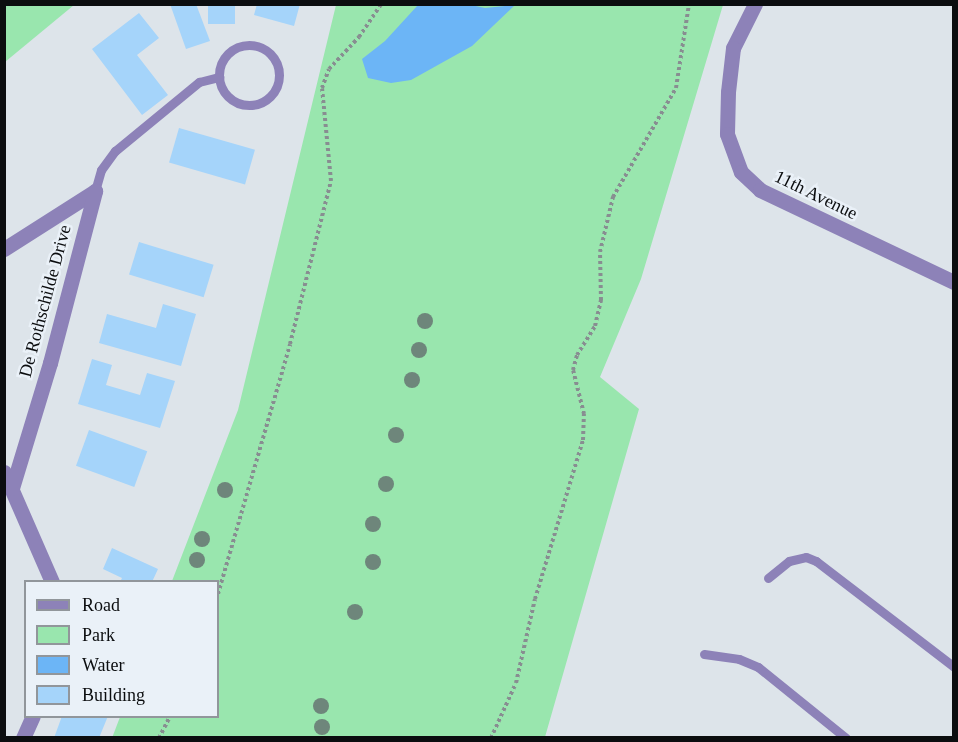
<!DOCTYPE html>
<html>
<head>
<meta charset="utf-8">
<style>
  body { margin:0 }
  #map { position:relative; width:958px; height:742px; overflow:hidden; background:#dde4ea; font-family:Georgia,serif }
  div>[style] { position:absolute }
  .green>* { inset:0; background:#99e6ae }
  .water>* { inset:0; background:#6cb5f6 }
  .building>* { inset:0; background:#a5d4fa; transform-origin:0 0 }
  .path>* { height:4px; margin-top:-2px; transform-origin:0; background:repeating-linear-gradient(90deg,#888d91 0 3px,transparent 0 6px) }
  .lane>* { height:9px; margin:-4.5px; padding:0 4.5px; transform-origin:4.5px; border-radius:4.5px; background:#8d82b8 }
  .lane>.ring { margin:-4.5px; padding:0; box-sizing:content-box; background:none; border:9px solid #8d82b8; border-radius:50% }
  .street>* { height:15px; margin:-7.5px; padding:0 7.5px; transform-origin:7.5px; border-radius:7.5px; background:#8d82b8 }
  .trees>* { width:16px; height:16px; margin:-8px; border-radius:50%; background:#6e867b }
  span { translate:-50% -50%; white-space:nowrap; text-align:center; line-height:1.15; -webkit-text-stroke:5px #eaf1f8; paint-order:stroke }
  .street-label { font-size:18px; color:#0b0d0f }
  .frame { position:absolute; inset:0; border:6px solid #0b0d0f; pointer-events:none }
  .legend { position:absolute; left:24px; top:580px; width:195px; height:138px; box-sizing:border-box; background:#eaf1f8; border:2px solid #91969b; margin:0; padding:8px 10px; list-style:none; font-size:18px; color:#0b0d0f }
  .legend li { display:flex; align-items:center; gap:12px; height:30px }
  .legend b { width:30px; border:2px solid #91969b }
</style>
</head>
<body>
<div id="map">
  <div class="green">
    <div style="clip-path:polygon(5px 4px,74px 4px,74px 5px,5px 62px)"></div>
    <div style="clip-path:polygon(336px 5px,723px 5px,641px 279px,600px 377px,639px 409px,545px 737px,112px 738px,120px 717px,218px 716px,218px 582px,172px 581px,238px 410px)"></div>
  </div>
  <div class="water">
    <div style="clip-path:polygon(471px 5px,485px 8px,515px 5px,472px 46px,411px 80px,391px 83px,368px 78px,362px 59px,385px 41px,418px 5px)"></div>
  </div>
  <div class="building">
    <div style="clip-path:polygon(170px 4px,196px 4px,210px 41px,186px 49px)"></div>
    <div style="left:208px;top:4px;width:27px;height:20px"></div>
    <div style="clip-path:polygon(257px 4px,300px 4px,294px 26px,254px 15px)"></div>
    <div style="clip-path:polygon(139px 13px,159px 38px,137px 55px,168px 95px,142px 115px,92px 49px)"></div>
    <div style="left:179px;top:128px;width:79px;height:36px;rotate:16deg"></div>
    <div style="left:139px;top:242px;width:78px;height:34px;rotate:17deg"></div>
    <div style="clip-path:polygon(163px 304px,196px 314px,181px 366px,99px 343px,107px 314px,156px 328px)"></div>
    <div style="clip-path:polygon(92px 359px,112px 365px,106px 385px,140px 395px,147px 373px,175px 381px,160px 428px,78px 404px)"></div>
    <div style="left:89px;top:430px;width:62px;height:38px;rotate:20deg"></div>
    <div style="clip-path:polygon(112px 548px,158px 569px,152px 582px,120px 582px,122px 578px,103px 569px)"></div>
    <div style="clip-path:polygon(62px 716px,108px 716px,99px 738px,54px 738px)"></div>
  </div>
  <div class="path">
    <div style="left:218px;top:594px;width:260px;rotate:-73.9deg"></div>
    <div style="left:290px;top:344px;width:168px;rotate:-75.9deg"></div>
    <div style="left:331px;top:181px;width:93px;rotate:-95.5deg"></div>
    <div style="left:322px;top:88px;width:20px;rotate:-70deg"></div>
    <div style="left:329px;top:69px;width:44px;rotate:-46.8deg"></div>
    <div style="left:359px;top:37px;width:40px;rotate:-56deg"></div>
    <div style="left:159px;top:738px;width:25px;rotate:-63deg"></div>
    <div style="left:491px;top:738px;width:60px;rotate:-65.6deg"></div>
    <div style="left:516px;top:683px;width:86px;rotate:-77.3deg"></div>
    <div style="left:535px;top:599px;width:166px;rotate:-73.2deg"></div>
    <div style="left:583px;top:440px;width:26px;rotate:-88deg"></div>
    <div style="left:584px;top:414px;width:45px;rotate:-104deg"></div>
    <div style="left:573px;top:370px;width:16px;rotate:-75deg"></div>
    <div style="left:577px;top:355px;width:34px;rotate:-58deg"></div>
    <div style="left:595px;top:326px;width:27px;rotate:-77deg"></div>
    <div style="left:601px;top:300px;width:48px;rotate:-91.2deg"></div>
    <div style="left:600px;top:252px;width:57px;rotate:-76.7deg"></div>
    <div style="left:613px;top:197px;width:126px;rotate:-60deg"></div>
    <div style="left:676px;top:88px;width:85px;rotate:-81.2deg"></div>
  </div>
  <div class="lane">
    <div class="ring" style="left:219px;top:45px;width:51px;height:51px"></div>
    <div style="left:95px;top:191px;width:22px;rotate:-74deg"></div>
    <div style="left:101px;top:170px;width:24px;rotate:-54deg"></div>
    <div style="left:115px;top:151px;width:109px;rotate:-39.4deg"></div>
    <div style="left:199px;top:82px;width:21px;rotate:-14deg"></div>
    <div style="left:768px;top:578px;width:27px;rotate:-39deg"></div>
    <div style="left:789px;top:561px;width:17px;rotate:-13deg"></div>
    <div style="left:806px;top:557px;width:11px;rotate:22deg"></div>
    <div style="left:816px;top:561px;width:174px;rotate:37.5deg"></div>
    <div style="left:704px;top:654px;width:35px;rotate:8deg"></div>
    <div style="left:739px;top:659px;width:21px;rotate:23deg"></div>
    <div style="left:758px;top:667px;width:113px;rotate:38.9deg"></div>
  </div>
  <div class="street">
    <div style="left:755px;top:4px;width:49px;rotate:116.6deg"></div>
    <div style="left:733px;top:48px;width:44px;rotate:96.5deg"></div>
    <div style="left:728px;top:92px;width:42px;rotate:91.4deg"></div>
    <div style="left:727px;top:134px;width:40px;rotate:69.8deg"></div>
    <div style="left:741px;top:172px;width:26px;rotate:43deg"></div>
    <div style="left:760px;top:190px;width:215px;rotate:25.4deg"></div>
    <div style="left:4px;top:249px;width:108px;rotate:-32.5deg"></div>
    <div style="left:4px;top:472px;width:120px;rotate:66.4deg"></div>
    <div style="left:12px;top:488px;width:131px;rotate:-73.1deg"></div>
    <div style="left:50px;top:363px;width:178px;rotate:-75.3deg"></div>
    <div style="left:23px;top:738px;width:24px;rotate:-66deg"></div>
  </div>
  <div class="trees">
    <div style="left:425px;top:321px"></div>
    <div style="left:419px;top:350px"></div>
    <div style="left:412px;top:380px"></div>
    <div style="left:396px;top:435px"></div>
    <div style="left:386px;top:484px"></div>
    <div style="left:225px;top:490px"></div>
    <div style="left:373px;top:524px"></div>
    <div style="left:202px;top:539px"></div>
    <div style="left:197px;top:560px"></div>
    <div style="left:373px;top:562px"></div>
    <div style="left:355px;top:612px"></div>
    <div style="left:321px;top:706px"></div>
    <div style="left:322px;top:727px"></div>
  </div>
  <div class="street-label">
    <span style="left:816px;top:195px;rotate:26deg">11th Avenue</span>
    <span style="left:45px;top:301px;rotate:-75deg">De Rothschilde Drive</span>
  </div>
  <div class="frame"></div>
  <ul class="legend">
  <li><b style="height:8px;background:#8d82b8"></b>Road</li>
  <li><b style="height:16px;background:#99e6ae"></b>Park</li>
  <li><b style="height:16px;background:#6cb5f6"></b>Water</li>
  <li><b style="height:16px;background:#a5d4fa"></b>Building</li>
  </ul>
</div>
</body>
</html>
